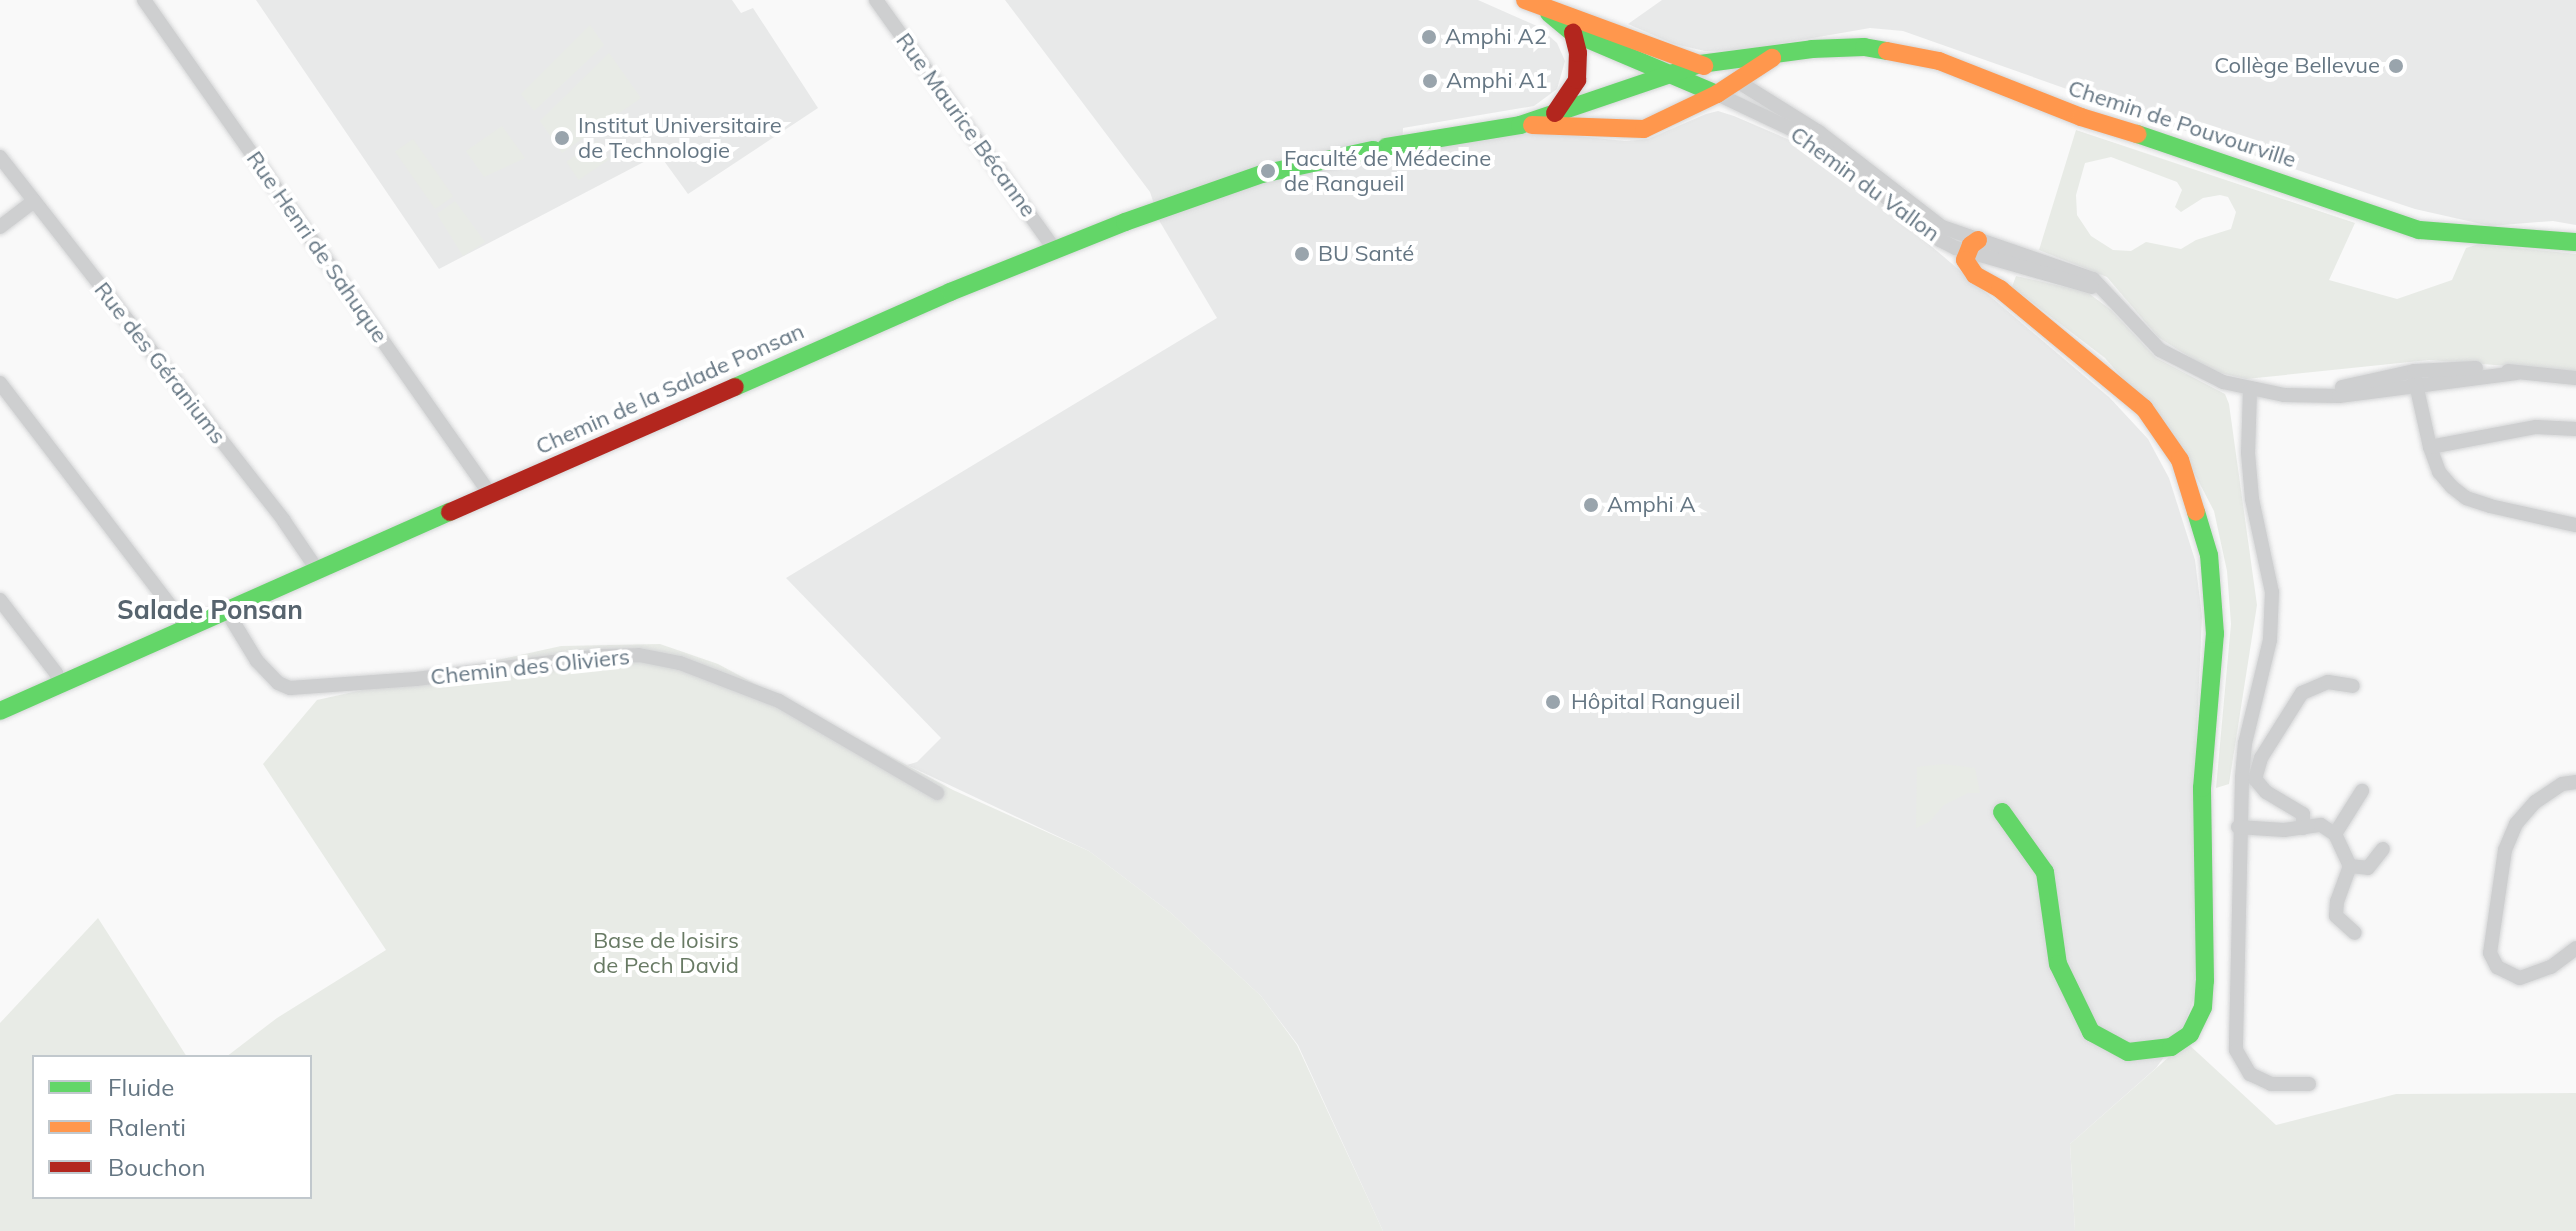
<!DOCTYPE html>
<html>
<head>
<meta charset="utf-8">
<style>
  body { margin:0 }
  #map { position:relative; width:2576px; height:1231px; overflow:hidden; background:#f9f9f9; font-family:Mulish,sans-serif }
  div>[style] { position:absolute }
  .built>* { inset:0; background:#e8e9e9 }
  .green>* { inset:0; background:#e8ebe6; transform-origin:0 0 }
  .roads { filter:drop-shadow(0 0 2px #d5d6d7) drop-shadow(0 0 2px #d5d6d7) }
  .street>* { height:14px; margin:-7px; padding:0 7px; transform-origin:7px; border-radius:7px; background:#cecfd0 }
  .fast>* { height:18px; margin:-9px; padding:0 9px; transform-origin:9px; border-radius:9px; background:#63d668 }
  .slow>* { height:18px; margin:-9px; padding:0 9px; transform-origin:9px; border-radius:9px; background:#ff974d }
  .jam>* { height:18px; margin:-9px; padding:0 9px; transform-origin:9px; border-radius:9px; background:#b3261e }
  .dots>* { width:22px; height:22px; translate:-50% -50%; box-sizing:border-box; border:4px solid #fff; border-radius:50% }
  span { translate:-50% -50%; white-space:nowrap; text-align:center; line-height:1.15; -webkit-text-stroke:8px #fff; paint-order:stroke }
  .poi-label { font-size:22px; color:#657683 }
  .left { translate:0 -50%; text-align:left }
  .right { translate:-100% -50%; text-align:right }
  .street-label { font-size:22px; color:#657683 }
  .park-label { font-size:22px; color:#687a64 }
  .quarter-label { font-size:26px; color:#57646e; font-weight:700 }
  .legend { position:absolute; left:32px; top:1055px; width:280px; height:144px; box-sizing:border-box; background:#fff; border:2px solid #c1c8cd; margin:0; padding:10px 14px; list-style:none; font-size:24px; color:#657683 }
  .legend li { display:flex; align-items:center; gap:16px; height:40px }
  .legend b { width:40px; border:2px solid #c1c8cd }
</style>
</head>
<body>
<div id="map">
  <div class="built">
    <div style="clip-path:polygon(256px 0,732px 0,741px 13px,753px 8px,818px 108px,688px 194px,659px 154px,439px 269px)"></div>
    <div style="clip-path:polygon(1005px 0,1478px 0,1539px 27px,1557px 43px,1565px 61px,1557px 89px,1534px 106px,1403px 128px,1402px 150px,1535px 132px,1626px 141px,1648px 139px,1706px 114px,1718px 111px,1734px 116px,1799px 144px,1871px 195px,2110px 398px,2148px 439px,2169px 478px,2195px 560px,2202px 616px,2193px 815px,2199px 984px,2182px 1032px,2156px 1068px,2070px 1144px,2075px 1231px,1383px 1231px,1298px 1045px,1261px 996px,1171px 913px,1089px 851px,907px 765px,917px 762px,941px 738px,786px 578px,1217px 318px,1160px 222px,1150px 192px)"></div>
    <div style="clip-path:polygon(1662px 0,2576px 0,2576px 225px,2553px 221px,2490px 226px,2415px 209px,2279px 164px,1903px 31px,1870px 28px,1743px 50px,1705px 51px,1674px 44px,1628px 24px)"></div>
  </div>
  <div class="green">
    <div style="clip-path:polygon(590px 25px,604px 45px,534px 111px,521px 94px)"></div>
    <div style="clip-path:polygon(609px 53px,641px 98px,562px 153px,540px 121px)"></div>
    <div style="clip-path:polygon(502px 126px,525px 158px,484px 177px,466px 151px)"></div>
    <div style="clip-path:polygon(evenodd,2076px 130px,2355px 223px,2329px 280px,2397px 299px,2452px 280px,2466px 248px,2479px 244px,2576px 254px,2576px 371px,2429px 360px,2246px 379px,2212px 371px,2158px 337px,2107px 277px,2039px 250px,2076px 130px,2111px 157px,2177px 182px,2182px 190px,2175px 207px,2181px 212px,2203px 198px,2220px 195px,2228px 197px,2236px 212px,2231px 229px,2196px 240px,2181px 249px,2146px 242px,2131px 251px,2113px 250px,2091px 236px,2077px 215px,2076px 195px,2085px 163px,2111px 157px)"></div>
    <div style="left:413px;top:139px;width:70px;height:22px;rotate:55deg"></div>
    <div style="left:597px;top:141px;width:22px;height:37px;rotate:56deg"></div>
    <div style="clip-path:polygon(455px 201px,485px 242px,463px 256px,437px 214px)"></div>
    <div style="clip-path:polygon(2016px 276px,2087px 292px,2111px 310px,2156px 358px,2225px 394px,2229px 404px,2257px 605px,2229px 784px,2216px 788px,2231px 624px,2227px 571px,2214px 511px,2178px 442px,2105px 358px,2012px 287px)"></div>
    <div style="clip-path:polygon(660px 644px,718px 664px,953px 790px,1089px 851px,1171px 913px,1261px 996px,1297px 1045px,1383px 1231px,0 1231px,0 1023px,98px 918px,187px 1057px,34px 1057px,34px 1197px,310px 1197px,310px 1057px,226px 1057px,277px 1018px,386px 950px,263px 764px,317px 700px,561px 646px)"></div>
    <div style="clip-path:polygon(1943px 764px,1975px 768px,1980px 793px,1968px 793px,1944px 805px,1929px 822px,1916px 828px,1917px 767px)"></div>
    <div style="clip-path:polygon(2186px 1042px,2276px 1125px,2396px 1094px,2576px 1093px,2576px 1231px,2075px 1231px,2070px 1144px)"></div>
  </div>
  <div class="roads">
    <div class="street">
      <div style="left:144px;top:0;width:603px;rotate:54.99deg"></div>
      <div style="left:876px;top:0;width:309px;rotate:54.4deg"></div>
      <div style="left:1737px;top:81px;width:97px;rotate:31.9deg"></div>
      <div style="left:1819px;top:132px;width:155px;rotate:37.7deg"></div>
      <div style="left:1942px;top:227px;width:160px;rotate:19deg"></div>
      <div style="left:2093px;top:279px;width:98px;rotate:46.7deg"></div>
      <div style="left:2160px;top:350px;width:71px;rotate:26.9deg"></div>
      <div style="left:2223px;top:382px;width:62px;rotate:12deg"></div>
      <div style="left:2284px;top:395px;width:55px;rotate:1deg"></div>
      <div style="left:2339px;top:396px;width:179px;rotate:-7.4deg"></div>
      <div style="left:1717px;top:94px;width:105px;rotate:25.3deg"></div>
      <div style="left:1812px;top:139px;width:163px;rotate:38.3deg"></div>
      <div style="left:1940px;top:240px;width:18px;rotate:27deg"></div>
      <div style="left:1956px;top:248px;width:141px;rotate:16deg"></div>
      <div style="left:0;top:157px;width:462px;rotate:52deg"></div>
      <div style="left:284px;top:521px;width:60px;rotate:55.8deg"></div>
      <div style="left:0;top:227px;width:43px;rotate:-37.4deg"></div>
      <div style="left:2508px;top:371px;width:68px;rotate:5.9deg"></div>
      <div style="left:2414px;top:375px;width:74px;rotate:77.5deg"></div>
      <div style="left:2430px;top:447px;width:27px;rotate:70deg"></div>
      <div style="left:2439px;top:472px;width:20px;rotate:49deg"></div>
      <div style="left:2452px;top:487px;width:18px;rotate:38deg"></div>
      <div style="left:2466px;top:498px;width:25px;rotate:18deg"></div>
      <div style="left:2490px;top:506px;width:88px;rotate:12.5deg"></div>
      <div style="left:0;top:383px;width:308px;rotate:52.6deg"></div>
      <div style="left:2342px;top:387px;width:74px;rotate:-12.5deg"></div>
      <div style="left:2414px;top:371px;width:62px;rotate:-2.8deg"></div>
      <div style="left:2250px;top:390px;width:63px;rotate:91.8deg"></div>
      <div style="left:2248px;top:453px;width:46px;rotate:85deg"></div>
      <div style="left:2252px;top:499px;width:95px;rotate:77.9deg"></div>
      <div style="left:2272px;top:592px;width:48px;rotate:92.4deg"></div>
      <div style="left:2270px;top:640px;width:106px;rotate:103.6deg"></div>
      <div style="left:2245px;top:743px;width:36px;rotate:95deg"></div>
      <div style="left:2242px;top:779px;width:271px;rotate:91.3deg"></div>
      <div style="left:2236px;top:1050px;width:28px;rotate:60deg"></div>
      <div style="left:2250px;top:1074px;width:23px;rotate:25deg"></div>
      <div style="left:2271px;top:1084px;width:38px"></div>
      <div style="left:2430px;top:447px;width:108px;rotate:-10.7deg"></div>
      <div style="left:2536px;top:427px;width:40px;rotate:2.9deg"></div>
      <div style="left:0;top:600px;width:92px;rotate:52.5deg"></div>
      <div style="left:56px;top:673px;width:13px;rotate:72deg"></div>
      <div style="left:226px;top:610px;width:60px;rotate:58.7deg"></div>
      <div style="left:257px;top:661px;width:30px;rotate:46deg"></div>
      <div style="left:278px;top:683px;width:13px;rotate:23deg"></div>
      <div style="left:290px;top:688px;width:126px;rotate:-4.1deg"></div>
      <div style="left:416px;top:679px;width:185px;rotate:-7.1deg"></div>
      <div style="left:600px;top:656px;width:39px;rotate:-1deg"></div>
      <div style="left:639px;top:655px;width:42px;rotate:11deg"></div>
      <div style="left:680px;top:663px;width:106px;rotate:21deg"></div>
      <div style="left:779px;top:701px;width:183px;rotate:30.2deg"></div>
      <div style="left:2576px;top:782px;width:14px;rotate:172deg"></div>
      <div style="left:2562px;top:784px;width:32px;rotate:146deg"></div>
      <div style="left:2535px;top:802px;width:29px;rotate:131deg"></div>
      <div style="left:2516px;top:824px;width:28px;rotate:113deg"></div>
      <div style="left:2505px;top:850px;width:104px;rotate:98.3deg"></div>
      <div style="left:2490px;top:953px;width:16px;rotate:63deg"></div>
      <div style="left:2497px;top:967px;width:25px;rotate:26deg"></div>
      <div style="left:2520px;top:978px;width:33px;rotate:-20deg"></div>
      <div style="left:2551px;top:967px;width:31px;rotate:-37deg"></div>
      <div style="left:2238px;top:827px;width:46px;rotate:3.7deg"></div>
      <div style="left:2284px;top:830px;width:37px;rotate:-8deg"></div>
      <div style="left:2321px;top:825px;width:17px;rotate:33deg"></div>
      <div style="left:2335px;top:834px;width:35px;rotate:65deg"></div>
      <div style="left:2350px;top:866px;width:37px;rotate:110deg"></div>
      <div style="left:2337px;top:901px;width:15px;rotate:94deg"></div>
      <div style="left:2336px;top:916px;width:25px;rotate:42deg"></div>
      <div style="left:2303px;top:828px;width:14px;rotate:-90deg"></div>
      <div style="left:2303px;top:814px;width:43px;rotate:-149.3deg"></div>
      <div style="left:2266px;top:792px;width:17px;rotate:-130deg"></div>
      <div style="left:2255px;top:779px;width:22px;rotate:-74deg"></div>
      <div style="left:2261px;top:758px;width:77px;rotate:-57.8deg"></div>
      <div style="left:2302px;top:693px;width:28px;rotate:-23deg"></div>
      <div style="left:2328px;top:682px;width:25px;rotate:9deg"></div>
      <div style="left:2335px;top:834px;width:51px;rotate:-57.9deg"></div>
      <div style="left:2350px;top:866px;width:18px;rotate:6deg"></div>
      <div style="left:2368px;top:868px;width:24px;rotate:-52deg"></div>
    </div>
    <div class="fast">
      <div style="left:1549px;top:13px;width:31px;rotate:40deg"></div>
      <div style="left:1573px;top:33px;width:156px;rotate:23deg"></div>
      <div style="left:2137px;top:134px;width:298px;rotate:18.8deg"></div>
      <div style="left:2419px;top:230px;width:157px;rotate:4.4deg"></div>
      <div style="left:1386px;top:147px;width:136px;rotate:-9.3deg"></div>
      <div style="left:1520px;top:125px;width:190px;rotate:-18.7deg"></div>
      <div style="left:1700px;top:64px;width:113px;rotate:-7.6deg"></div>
      <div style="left:1812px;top:49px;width:52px;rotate:-2.2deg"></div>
      <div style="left:1864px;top:47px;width:23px;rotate:10deg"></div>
      <div style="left:735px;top:387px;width:235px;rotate:-23.8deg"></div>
      <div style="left:950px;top:292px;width:188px;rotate:-21.8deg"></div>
      <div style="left:1125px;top:222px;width:145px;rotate:-19.3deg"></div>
      <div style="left:1262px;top:174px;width:114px;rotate:-12.2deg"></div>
      <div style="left:0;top:711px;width:492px;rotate:-23.9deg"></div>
      <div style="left:2002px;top:812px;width:74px;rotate:54.4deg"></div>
      <div style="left:2045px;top:872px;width:93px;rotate:82deg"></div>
      <div style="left:2058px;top:964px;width:76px;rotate:64.1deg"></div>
      <div style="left:2091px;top:1032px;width:42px;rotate:28.4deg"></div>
      <div style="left:2128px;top:1052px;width:43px;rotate:-6.6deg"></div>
      <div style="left:2171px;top:1047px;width:23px;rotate:-34deg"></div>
      <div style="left:2190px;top:1034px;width:30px;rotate:-64deg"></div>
      <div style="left:2203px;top:1007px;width:26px;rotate:-86deg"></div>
      <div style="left:2205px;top:981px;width:193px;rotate:-90.9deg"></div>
      <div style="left:2202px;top:788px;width:155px;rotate:-85.2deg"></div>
      <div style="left:2215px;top:634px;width:79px;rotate:-94.3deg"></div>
      <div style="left:2209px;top:555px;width:45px;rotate:-106.8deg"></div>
    </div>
    <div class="slow">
      <div style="left:1525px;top:0;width:191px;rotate:20.2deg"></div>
      <div style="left:1887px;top:51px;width:53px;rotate:10.9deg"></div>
      <div style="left:1939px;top:61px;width:153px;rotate:21.5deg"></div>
      <div style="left:2081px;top:117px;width:59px;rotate:16.9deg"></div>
      <div style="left:1532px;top:125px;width:112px;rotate:2deg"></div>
      <div style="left:1644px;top:129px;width:81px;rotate:-25.6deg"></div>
      <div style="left:1717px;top:94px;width:66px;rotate:-33.2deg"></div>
      <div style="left:1978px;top:240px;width:9px;rotate:144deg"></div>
      <div style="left:1971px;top:245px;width:16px;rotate:112deg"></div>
      <div style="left:1965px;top:260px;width:18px;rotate:56deg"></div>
      <div style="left:1975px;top:275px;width:29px;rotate:29deg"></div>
      <div style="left:2000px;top:289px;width:187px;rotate:39.6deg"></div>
      <div style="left:2144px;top:408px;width:63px;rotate:55.3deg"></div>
      <div style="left:2180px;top:460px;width:54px;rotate:72.9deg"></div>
    </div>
    <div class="jam">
      <div style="left:1555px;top:113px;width:40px;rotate:-56deg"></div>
      <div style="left:1577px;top:80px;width:27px;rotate:-88deg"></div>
      <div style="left:1578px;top:53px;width:21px;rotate:-104deg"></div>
      <div style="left:450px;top:512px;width:311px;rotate:-23.7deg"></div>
    </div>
  </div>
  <div class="dots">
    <div style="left:1429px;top:37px;background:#99a4ac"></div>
    <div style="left:2396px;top:66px;background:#99a4ac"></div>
    <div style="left:1430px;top:81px;background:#99a4ac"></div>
    <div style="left:562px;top:138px;background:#99a4ac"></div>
    <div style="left:1268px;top:171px;background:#99a4ac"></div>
    <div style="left:1302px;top:254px;background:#99a4ac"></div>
    <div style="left:1591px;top:505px;background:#99a4ac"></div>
    <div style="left:1553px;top:702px;background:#99a4ac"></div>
  </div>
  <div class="poi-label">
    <span class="left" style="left:1445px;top:37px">Amphi A2</span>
    <span class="right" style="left:2380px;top:66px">Collège Bellevue</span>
    <span class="left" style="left:1446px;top:81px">Amphi A1</span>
    <span class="left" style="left:578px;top:138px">Institut Universitaire<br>de Technologie</span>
    <span class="left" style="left:1284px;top:171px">Faculté de Médecine<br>de Rangueil</span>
    <span class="left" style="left:1318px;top:254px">BU Santé</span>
    <span class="left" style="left:1607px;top:505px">Amphi A</span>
    <span class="left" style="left:1571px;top:702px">Hôpital Rangueil</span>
  </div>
  <div class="street-label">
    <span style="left:2182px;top:124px;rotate:18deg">Chemin de Pouvourville</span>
    <span style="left:966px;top:125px;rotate:54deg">Rue Maurice Bécanne</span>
    <span style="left:1865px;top:184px;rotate:36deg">Chemin du Vallon</span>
    <span style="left:317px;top:247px;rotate:55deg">Rue Henri de Sahuque</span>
    <span style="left:160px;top:363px;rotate:52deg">Rue des Géraniums</span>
    <span style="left:670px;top:389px;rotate:-24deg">Chemin de la Salade Ponsan</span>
    <span style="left:530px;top:667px;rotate:-6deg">Chemin des Oliviers</span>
  </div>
  <div class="park-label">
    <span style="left:666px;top:953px">Base de loisirs<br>de Pech David</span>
  </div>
  <div class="quarter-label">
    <span style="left:210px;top:610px">Salade Ponsan</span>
  </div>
  <ul class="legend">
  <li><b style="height:10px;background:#63d668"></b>Fluide</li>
  <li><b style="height:10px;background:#ff974d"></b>Ralenti</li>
  <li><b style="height:10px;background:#b3261e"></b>Bouchon</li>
  </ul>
</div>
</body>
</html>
